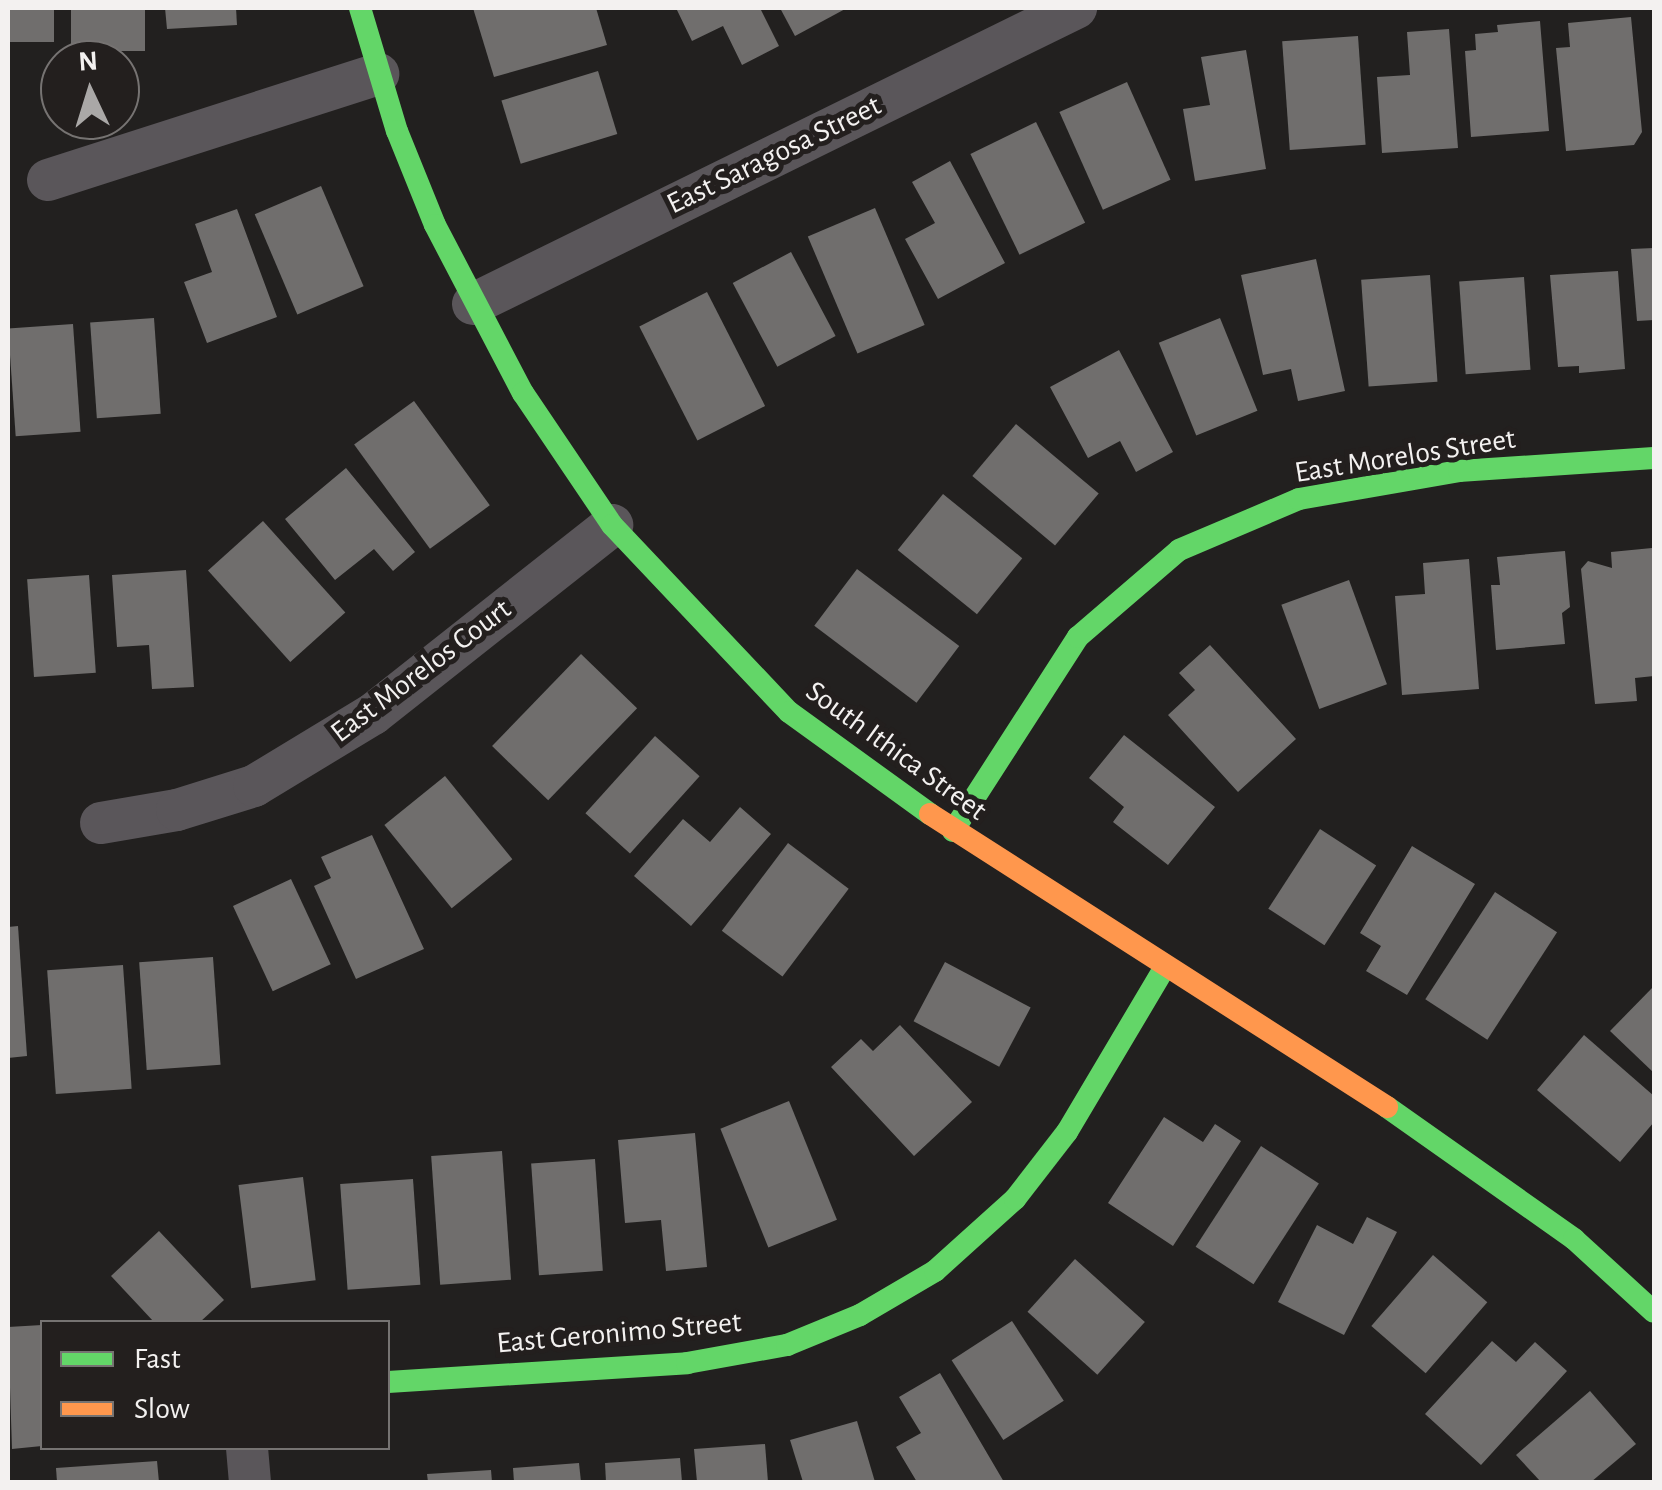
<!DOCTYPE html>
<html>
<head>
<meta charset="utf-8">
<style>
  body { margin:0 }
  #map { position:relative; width:1662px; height:1490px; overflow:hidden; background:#22201f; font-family:"Alegreya Sans",sans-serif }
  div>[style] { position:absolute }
  .building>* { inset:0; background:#706e6d; transform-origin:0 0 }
  .street>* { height:42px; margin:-21px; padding:0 21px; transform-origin:21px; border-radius:21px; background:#5a565a }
  .fast>* { height:22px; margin:-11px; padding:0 11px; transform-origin:11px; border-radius:11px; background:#63d668 }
  .slow>* { height:22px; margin:-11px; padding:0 11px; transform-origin:11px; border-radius:11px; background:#ff974d }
  span { translate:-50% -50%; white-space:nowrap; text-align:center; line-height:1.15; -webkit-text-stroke:10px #231f1e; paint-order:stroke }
  .street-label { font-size:30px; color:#f3f1f0 }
  .frame { position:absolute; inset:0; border:10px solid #f3f1f0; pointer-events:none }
  .legend { position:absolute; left:40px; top:1320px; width:350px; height:130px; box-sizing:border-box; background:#231f1e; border:2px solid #767372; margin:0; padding:12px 18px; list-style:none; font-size:30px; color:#f3f1f0 }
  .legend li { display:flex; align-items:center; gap:20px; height:50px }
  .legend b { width:50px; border:2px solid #767372 }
  .north { position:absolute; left:40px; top:40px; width:100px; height:100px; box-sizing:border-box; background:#231f1e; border:2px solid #767372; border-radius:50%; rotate:356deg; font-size:28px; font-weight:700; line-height:40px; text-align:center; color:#f3f1f0 }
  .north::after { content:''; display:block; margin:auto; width:35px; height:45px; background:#aaa8a7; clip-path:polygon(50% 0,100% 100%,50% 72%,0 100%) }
</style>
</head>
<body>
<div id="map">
  <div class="building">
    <div style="left:8px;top:8px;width:46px;height:34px"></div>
    <div style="left:71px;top:8px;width:74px;height:43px"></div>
    <div style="clip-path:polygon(165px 8px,236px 8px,237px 25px,167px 29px)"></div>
    <div style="clip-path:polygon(473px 8px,596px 8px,607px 45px,494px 77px)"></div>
    <div style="clip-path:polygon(676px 8px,760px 8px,779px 46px,742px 65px,723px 26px,692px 41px)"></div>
    <div style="clip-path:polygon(780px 8px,847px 8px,795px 36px)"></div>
    <div style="clip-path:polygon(1631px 17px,1642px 132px,1634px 145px,1566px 151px,1556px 48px,1570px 47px,1568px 23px)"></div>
    <div style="clip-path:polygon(1540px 21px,1549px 131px,1471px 137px,1465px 51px,1476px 50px,1475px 34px,1498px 32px,1497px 25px)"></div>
    <div style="clip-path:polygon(1449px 29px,1458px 148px,1382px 153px,1377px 77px,1410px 75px,1407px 32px)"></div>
    <div style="left:1358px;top:36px;width:109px;height:76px;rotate:86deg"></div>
    <div style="clip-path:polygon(1246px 50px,1266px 169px,1195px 181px,1183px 109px,1210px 105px,1201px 57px)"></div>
    <div style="left:598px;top:71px;width:66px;height:101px;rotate:73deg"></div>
    <div style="left:1127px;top:82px;width:107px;height:74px;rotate:66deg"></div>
    <div style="left:1036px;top:122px;width:112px;height:73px;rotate:64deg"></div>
    <div style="clip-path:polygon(950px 161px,1005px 263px,938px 299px,905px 239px,935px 223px,912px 182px)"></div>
    <div style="left:321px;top:186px;width:109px;height:72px;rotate:67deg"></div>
    <div style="left:875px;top:208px;width:127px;height:73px;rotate:67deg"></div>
    <div style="clip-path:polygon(237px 209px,277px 317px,207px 343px,184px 282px,212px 272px,195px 224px)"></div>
    <div style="clip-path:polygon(1654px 248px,1654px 320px,1637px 321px,1631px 249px)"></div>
    <div style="left:791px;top:252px;width:95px;height:66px;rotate:62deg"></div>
    <div style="clip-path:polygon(1316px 259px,1345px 391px,1298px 401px,1291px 369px,1263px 375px,1241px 275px)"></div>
    <div style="clip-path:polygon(1618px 271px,1625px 369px,1579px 373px,1579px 366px,1558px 367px,1550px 275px)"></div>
    <div style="left:1430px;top:275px;width:107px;height:69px;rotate:86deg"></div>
    <div style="left:1524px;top:277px;width:93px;height:65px;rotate:86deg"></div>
    <div style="left:707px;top:292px;width:128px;height:76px;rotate:63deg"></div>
    <div style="left:154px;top:318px;width:96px;height:64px;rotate:86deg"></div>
    <div style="left:1220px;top:318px;width:100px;height:66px;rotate:68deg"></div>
    <div style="left:73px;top:324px;width:108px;height:65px;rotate:86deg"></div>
    <div style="clip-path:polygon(1119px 350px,1173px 452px,1136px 472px,1120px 441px,1088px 458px,1050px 387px)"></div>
    <div style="left:414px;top:401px;width:129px;height:74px;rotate:54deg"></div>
    <div style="left:1016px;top:424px;width:108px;height:68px;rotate:40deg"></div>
    <div style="clip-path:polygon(346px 468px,415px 552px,393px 571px,374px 549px,335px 580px,285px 519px)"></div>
    <div style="left:943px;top:494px;width:102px;height:72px;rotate:39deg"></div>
    <div style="left:263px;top:521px;width:123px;height:74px;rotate:48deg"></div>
    <div style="clip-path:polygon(1652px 548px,1654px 676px,1635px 678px,1637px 701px,1595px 704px,1581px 569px,1588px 561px,1612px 568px,1611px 552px)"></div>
    <div style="clip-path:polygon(1565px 551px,1570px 607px,1562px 613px,1565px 644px,1496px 650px,1491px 585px,1500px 585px,1497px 557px)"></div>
    <div style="clip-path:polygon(1469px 559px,1479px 689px,1402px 695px,1395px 596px,1425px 594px,1423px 563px)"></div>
    <div style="left:857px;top:569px;width:128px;height:71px;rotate:37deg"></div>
    <div style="clip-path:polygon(186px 570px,194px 687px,152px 689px,149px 645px,117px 647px,112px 575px)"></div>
    <div style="left:89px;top:575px;width:98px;height:62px;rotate:86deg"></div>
    <div style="left:1349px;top:580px;width:111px;height:72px;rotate:70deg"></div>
    <div style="clip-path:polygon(1210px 645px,1296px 739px,1238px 792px,1168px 715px,1195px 690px,1179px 673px)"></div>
    <div style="left:581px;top:654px;width:78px;height:128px;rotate:44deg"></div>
    <div style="clip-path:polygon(1124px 735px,1215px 807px,1168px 865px,1113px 822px,1124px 807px,1089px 778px)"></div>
    <div style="left:655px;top:736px;width:60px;height:104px;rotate:42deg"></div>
    <div style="left:445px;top:776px;width:107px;height:78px;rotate:51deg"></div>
    <div style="clip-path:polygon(740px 807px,771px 834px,691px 926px,634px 876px,683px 819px,710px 842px)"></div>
    <div style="left:1320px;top:829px;width:67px;height:95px;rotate:33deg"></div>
    <div style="clip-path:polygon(372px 835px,424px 949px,356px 979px,314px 886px,331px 878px,321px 857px)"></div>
    <div style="left:788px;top:843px;width:76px;height:110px;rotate:37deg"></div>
    <div style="clip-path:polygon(1412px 846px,1475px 884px,1407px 995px,1366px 971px,1381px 946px,1360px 933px)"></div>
    <div style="left:291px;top:879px;width:94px;height:64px;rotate:65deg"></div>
    <div style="left:1495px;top:892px;width:74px;height:128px;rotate:33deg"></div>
    <div style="clip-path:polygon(18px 926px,27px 1056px,8px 1058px,8px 927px)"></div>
    <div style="left:213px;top:957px;width:108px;height:74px;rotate:86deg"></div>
    <div style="left:945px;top:962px;width:97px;height:67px;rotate:28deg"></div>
    <div style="left:123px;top:965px;width:124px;height:76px;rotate:86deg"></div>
    <div style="clip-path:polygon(1654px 986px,1654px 1073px,1610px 1031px)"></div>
    <div style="clip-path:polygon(900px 1025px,972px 1102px,914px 1156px,831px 1067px,861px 1039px,873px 1051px)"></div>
    <div style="clip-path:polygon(1584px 1035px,1654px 1096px,1654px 1122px,1620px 1162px,1537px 1090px)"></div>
    <div style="left:789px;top:1101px;width:128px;height:74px;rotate:68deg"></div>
    <div style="clip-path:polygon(1164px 1117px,1203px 1142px,1215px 1124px,1241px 1141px,1173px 1246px,1108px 1203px)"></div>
    <div style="clip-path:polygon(695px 1133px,707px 1267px,666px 1271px,661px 1220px,625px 1223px,618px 1140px)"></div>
    <div style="left:1261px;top:1146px;width:69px;height:120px;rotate:33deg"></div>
    <div style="left:502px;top:1151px;width:129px;height:71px;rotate:86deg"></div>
    <div style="left:595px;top:1159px;width:112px;height:64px;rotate:86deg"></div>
    <div style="left:303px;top:1177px;width:104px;height:65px;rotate:83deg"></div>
    <div style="left:413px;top:1179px;width:106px;height:73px;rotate:86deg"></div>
    <div style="clip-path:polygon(1367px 1217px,1397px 1232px,1344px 1335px,1278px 1302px,1317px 1225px,1353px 1244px)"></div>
    <div style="clip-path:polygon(159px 1231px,224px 1300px,200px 1322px,154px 1322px,111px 1276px)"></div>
    <div style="left:1433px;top:1255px;width:72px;height:94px;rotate:41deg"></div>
    <div style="left:1075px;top:1259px;width:94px;height:71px;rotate:42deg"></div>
    <div style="left:1012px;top:1321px;width:95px;height:72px;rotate:57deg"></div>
    <div style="clip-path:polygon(42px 1325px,42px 1446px,12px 1449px,8px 1327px)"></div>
    <div style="clip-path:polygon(1492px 1341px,1516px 1362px,1535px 1342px,1567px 1371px,1481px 1465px,1425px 1414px)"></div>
    <div style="clip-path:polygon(940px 1373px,1004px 1482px,917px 1482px,896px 1447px,921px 1433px,899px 1397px)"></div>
    <div style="clip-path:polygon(1590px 1391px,1636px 1444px,1591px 1482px,1541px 1482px,1516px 1455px)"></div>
    <div style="clip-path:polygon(857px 1421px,875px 1482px,803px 1482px,790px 1440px)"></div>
    <div style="clip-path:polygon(765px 1444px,768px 1482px,697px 1482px,694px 1449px)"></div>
    <div style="clip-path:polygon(680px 1458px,682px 1482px,606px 1482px,605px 1463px)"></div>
    <div style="clip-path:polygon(157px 1461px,159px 1482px,57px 1482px,56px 1468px)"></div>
    <div style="clip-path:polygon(579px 1463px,581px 1482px,514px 1482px,513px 1468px)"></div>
    <div style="clip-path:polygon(491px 1470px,492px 1482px,428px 1482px,427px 1474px)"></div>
  </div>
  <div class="street">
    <div style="left:48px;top:180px;width:347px;rotate:-17.8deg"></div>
    <div style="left:473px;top:304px;width:672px;rotate:-26.15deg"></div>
    <div style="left:101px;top:823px;width:77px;rotate:-9.7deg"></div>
    <div style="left:177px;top:810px;width:81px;rotate:-17.3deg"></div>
    <div style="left:254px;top:786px;width:139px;rotate:-31.2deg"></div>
    <div style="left:373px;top:714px;width:305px;rotate:-38.3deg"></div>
    <div style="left:247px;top:1448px;width:34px;rotate:85deg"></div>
  </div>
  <div class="fast">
    <div style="left:360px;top:8px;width:128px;rotate:73.3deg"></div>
    <div style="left:397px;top:131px;width:101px;rotate:68deg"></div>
    <div style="left:435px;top:225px;width:190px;rotate:62.4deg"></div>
    <div style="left:523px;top:393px;width:159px;rotate:56deg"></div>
    <div style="left:612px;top:525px;width:257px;rotate:46.6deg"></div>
    <div style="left:789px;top:712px;width:174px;rotate:35.9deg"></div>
    <div style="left:953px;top:831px;width:231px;rotate:-57.2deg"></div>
    <div style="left:1078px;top:637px;width:133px;rotate:-40.7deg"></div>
    <div style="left:1179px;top:550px;width:130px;rotate:-23deg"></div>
    <div style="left:1299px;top:499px;width:162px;rotate:-9.9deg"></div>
    <div style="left:1459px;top:471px;width:195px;rotate:-3.8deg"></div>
    <div style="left:1387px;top:1107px;width:229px;rotate:35.2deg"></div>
    <div style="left:1574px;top:1239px;width:108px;rotate:42.4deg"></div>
    <div style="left:388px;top:1382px;width:300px;rotate:-3.6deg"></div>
    <div style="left:687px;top:1363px;width:102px;rotate:-10.2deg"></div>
    <div style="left:787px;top:1345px;width:79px;rotate:-22.3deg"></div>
    <div style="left:860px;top:1315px;width:87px;rotate:-30.4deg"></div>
    <div style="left:935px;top:1271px;width:108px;rotate:-42deg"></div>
    <div style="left:1015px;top:1199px;width:85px;rotate:-52.2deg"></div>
    <div style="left:1067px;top:1132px;width:192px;rotate:-59.3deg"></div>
  </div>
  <div class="slow">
    <div style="left:930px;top:814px;width:543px;rotate:32.67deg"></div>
  </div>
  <div class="street-label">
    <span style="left:774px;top:155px;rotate:-26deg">East Saragosa Street</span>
    <span style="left:1405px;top:456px;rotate:-9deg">East Morelos Street</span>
    <span style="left:421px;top:671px;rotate:-37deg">East Morelos Court</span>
    <span style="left:896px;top:751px;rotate:36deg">South Ithica Street</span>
    <span style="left:619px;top:1333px;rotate:-5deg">East Geronimo Street</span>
  </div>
  <div class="frame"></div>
  <ul class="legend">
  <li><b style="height:12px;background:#63d668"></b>Fast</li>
  <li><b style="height:12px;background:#ff974d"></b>Slow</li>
  </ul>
  <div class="north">N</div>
</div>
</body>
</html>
